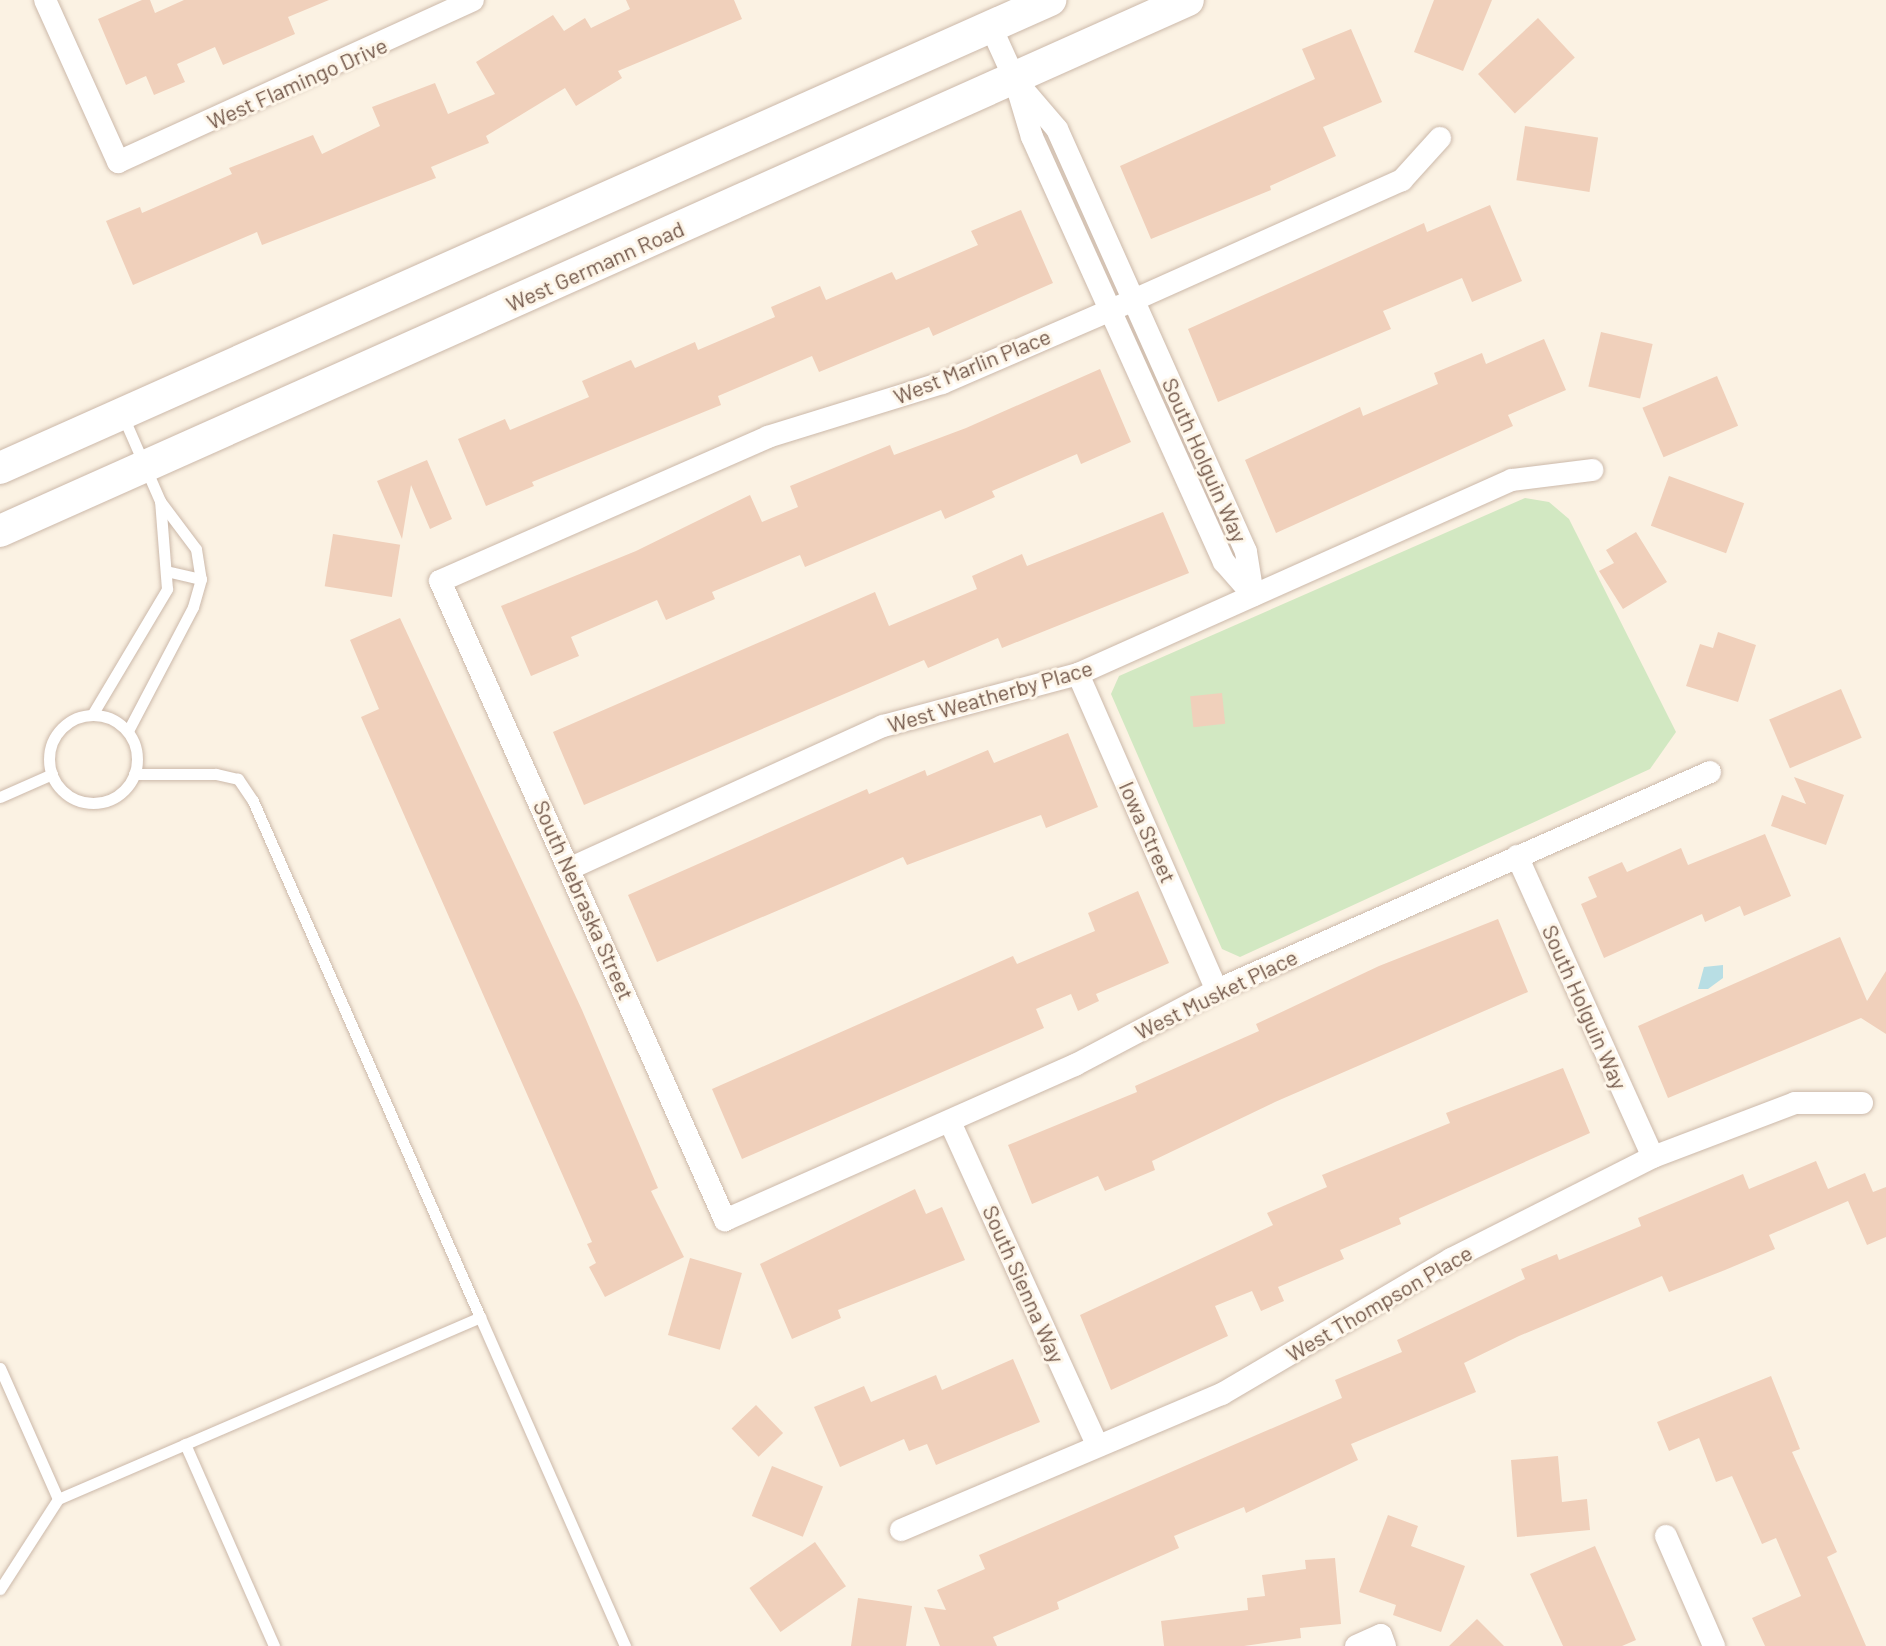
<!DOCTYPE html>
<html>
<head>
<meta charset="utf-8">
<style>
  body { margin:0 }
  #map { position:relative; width:1886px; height:1646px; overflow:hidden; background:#fbf2e3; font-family:Barlow,sans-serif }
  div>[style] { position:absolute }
  .green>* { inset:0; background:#d2e8c2 }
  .water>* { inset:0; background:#b8dee4 }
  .building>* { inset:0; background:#f0d0bb; transform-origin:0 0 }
  .roads { filter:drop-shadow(0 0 2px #ccb9aa) drop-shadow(0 0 2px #ccb9aa) }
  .service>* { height:11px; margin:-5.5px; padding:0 5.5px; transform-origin:5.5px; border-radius:5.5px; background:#fff }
  .service>.ring { margin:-5.5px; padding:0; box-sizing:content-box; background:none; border:11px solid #fff; border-radius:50% }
  .minor>* { height:22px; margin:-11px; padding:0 11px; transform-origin:11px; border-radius:11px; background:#fff }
  .secondary>* { height:32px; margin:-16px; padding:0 16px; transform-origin:16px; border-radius:16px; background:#fff }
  span { translate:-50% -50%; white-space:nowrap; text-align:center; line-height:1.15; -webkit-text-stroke:6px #fef6e9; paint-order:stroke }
  .street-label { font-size:22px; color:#73584a }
</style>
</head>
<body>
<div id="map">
  <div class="green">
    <div style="clip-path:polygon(1525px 498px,1549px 502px,1569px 519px,1676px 732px,1650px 769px,1240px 957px,1222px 949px,1111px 694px,1119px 676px)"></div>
  </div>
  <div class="water">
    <div style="clip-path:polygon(1723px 965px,1723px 978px,1708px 989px,1698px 989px,1704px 967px)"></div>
  </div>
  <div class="building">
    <div style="clip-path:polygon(142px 0,150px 0,155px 13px,184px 0,329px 0,288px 17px,295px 34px,223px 65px,215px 47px,177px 64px,185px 82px,154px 95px,146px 76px,126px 85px,98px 19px)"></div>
    <div style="clip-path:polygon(626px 0,734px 0,742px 19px,618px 71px,622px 78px,576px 106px,565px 88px,486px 136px,489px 143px,431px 167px,436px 178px,262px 245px,257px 232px,133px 285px,106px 221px,140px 207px,142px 213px,232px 174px,229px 168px,313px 135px,322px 154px,380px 126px,372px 107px,435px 83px,448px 114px,495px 94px,476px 62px,553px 15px,564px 31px,585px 18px,591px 28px,630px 9px)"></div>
    <div style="clip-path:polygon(1434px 0,1492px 0,1463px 71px,1414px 52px)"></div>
    <div style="left:1538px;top:18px;width:54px;height:82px;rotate:47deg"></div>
    <div style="clip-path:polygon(1351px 29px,1382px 102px,1323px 127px,1336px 156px,1270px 186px,1271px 190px,1151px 239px,1120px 166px,1315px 79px,1302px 49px)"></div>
    <div style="left:1525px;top:126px;width:74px;height:55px;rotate:9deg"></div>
    <div style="clip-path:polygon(1490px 205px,1522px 281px,1472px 302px,1462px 278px,1383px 311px,1391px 329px,1218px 402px,1188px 329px,1424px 223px,1427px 232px)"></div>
    <div style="clip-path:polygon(1021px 210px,1053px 283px,933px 336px,929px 327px,819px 372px,812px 356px,718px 396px,721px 405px,532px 482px,534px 486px,486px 506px,458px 439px,505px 419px,510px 430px,589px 397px,582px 381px,631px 360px,635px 368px,695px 342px,698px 350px,775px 317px,771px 307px,820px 286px,826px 300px,892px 272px,896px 280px,978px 245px,971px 231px)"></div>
    <div style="left:1601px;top:332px;width:53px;height:56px;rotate:13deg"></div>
    <div style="clip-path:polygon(1544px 339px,1566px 390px,1508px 415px,1513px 426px,1276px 533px,1245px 460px,1360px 407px,1363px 416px,1438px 384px,1434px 373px,1482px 353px,1486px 364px)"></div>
    <div style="clip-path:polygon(1100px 369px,1131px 442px,1081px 464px,1077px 454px,992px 491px,995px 497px,945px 519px,941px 510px,805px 567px,800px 555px,712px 592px,715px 599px,666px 620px,657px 600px,571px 637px,579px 656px,531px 676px,501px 606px,636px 551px,750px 495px,762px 522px,798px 507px,790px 486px,890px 445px,894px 455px,966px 428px)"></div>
    <div style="left:1717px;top:376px;width:54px;height:81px;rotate:67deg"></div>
    <div style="clip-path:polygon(427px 460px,452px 519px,430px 529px,411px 485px,402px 539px,377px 481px)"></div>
    <div style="left:1669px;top:476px;width:80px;height:53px;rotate:20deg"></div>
    <div style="clip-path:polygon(1163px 512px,1189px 573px,1002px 648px,998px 638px,928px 668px,924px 660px,584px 805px,553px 732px,875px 592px,889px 626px,977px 589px,972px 576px,1022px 554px,1027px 566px)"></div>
    <div style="clip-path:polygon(1636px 532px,1667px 582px,1623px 609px,1599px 571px,1614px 563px,1606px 550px)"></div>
    <div style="left:333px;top:534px;width:68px;height:53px;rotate:9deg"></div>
    <div style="clip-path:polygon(400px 618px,582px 1010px,658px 1188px,651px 1191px,684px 1257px,605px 1297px,589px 1267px,596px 1263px,587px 1244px,592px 1242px,361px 717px,379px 709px,350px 640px)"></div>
    <div style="clip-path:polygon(1718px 632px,1756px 645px,1738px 702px,1686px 686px,1700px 644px,1713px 648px)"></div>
    <div style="left:1841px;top:689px;width:53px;height:78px;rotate:67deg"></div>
    <div style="left:1222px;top:693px;width:31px;height:32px;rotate:84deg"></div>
    <div style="clip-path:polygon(1068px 733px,1098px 807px,1046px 828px,1041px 815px,907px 865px,903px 857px,657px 962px,628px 895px,867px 789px,869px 794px,925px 770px,927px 776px,988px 750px,994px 763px)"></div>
    <div style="clip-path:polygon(1794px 777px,1844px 795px,1826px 845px,1771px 826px,1782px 795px,1806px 804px)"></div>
    <div style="clip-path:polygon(1765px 834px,1791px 896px,1744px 916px,1740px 906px,1705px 922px,1702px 914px,1604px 958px,1581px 904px,1597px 897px,1588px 877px,1622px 862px,1627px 872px,1681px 848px,1688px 865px)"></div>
    <div style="clip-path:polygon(1138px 891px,1169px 963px,1096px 994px,1099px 1001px,1078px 1011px,1071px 994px,1036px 1009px,1044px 1028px,742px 1159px,712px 1089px,1013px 956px,1017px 964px,1095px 931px,1088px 913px)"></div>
    <div style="clip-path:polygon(1498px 919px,1528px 992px,1275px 1102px,1152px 1161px,1155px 1170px,1105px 1191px,1098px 1176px,1032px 1204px,1008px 1145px,1137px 1092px,1135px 1086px,1259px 1031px,1256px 1024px,1379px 966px)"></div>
    <div style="clip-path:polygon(1840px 937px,1867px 1001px,1886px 971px,1886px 1034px,1861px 1018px,1668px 1098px,1638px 1026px)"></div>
    <div style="clip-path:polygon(1563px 1068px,1590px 1133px,1399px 1218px,1401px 1224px,1340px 1250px,1344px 1259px,1278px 1287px,1284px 1301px,1261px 1311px,1252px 1291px,1215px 1306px,1228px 1336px,1111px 1390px,1080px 1315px,1273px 1225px,1267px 1213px,1327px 1187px,1322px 1175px,1450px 1123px,1446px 1113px)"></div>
    <div style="clip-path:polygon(1816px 1161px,1828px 1189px,1865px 1173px,1873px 1192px,1886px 1187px,1886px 1237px,1867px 1245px,1848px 1201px,1769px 1235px,1775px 1249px,1725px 1270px,1669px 1292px,1662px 1276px,1519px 1336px,1464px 1363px,1476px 1392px,1351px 1444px,1358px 1460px,1246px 1513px,1244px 1507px,1174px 1536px,1179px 1548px,1057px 1602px,1059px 1609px,993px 1637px,997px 1646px,940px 1646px,924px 1607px,946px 1610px,937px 1590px,985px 1569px,979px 1555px,1342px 1398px,1335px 1380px,1402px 1352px,1397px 1340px,1525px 1279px,1521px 1269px,1557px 1254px,1559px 1260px,1641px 1226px,1638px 1218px,1743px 1174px,1749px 1189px)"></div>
    <div style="clip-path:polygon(915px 1189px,926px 1214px,942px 1207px,965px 1260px,838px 1310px,841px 1318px,792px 1339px,760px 1264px)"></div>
    <div style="left:690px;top:1258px;width:54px;height:80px;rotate:16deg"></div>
    <div style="clip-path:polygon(1013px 1359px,1040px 1422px,936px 1465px,927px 1444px,909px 1451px,904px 1439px,840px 1467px,814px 1407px,864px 1386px,871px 1402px,936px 1375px,942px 1390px)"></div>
    <div style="clip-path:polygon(1771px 1376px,1800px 1449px,1792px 1452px,1837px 1552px,1827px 1557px,1866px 1646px,1765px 1646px,1752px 1618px,1801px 1596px,1776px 1538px,1762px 1544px,1732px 1476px,1716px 1482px,1699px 1438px,1669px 1451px,1657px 1422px)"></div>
    <div style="left:756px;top:1405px;width:39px;height:34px;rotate:46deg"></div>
    <div style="clip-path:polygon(1558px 1456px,1562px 1502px,1587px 1499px,1590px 1530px,1517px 1537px,1511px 1460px)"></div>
    <div style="left:772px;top:1466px;width:55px;height:54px;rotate:22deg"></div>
    <div style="clip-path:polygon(1388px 1515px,1418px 1526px,1411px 1546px,1465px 1566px,1441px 1632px,1393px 1615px,1396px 1605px,1359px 1592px)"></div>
    <div style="left:815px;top:1542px;width:54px;height:80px;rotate:55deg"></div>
    <div style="clip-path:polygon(1595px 1546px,1636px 1640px,1622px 1646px,1563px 1646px,1530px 1574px)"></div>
    <div style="clip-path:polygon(1335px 1558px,1341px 1624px,1300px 1628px,1301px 1638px,1244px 1646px,1164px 1646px,1161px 1621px,1248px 1610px,1247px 1598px,1265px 1596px,1262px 1575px,1306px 1569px,1305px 1560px)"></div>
    <div style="clip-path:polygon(858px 1598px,912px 1606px,906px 1646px,851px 1646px)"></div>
    <div style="clip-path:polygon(1477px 1619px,1504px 1646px,1449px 1646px)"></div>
  </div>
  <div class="roads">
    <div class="service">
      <div style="left:122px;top:414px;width:95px;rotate:66.4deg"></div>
      <div style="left:160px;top:501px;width:60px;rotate:53.1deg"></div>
      <div style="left:196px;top:549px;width:30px;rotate:81deg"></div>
      <div style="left:201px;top:579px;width:29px;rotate:106deg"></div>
      <div style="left:193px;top:607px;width:140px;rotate:117.7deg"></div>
      <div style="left:166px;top:571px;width:36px;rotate:13deg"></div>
      <div style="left:92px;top:715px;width:147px;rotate:-59.2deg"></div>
      <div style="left:167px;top:589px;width:88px;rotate:-94.5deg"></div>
      <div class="ring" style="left:49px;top:715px;width:77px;height:77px"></div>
      <div style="left:0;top:797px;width:57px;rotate:-23.9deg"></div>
      <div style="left:480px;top:1317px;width:360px;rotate:66.2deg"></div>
      <div style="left:0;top:1368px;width:143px;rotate:66.1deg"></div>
      <div style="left:58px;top:1499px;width:460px;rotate:-23.3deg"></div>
      <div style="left:480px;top:1317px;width:564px;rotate:-113.75deg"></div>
      <div style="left:253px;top:801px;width:27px;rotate:-124deg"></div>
      <div style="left:238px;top:779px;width:23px;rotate:-167deg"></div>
      <div style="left:216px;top:774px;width:82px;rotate:180deg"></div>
      <div style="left:185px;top:1444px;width:221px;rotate:66.2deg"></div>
      <div style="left:0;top:1589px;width:107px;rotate:-57.2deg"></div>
    </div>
    <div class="minor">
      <div style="left:45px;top:0;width:178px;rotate:65.7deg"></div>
      <div style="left:118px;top:162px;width:390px;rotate:-24.5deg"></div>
      <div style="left:991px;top:27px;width:58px;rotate:65.6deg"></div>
      <div style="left:1015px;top:80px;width:59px;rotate:73.4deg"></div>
      <div style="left:1032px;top:137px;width:466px;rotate:65.7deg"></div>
      <div style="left:1224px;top:562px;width:44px;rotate:48.7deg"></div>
      <div style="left:1021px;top:87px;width:55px;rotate:49.4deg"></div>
      <div style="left:1057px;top:129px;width:463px;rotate:65.9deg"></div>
      <div style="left:1246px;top:552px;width:44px;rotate:80.8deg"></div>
      <div style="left:1440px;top:138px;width:57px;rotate:132.1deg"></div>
      <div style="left:1402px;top:180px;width:294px;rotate:155.9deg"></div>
      <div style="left:1134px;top:300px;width:209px;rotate:156.6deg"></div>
      <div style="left:942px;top:383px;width:182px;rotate:162.8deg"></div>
      <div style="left:768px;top:437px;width:358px;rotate:156.3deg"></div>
      <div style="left:440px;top:581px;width:700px;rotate:65.96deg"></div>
      <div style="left:725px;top:1220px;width:383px;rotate:-23.9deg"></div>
      <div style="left:1075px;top:1065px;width:161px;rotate:-27.8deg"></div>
      <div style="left:1217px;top:990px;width:539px;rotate:-23.85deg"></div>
      <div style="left:1078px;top:674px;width:345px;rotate:66.3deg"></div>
      <div style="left:1517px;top:856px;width:330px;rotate:65.7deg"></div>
      <div style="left:571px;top:868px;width:343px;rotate:-24.5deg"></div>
      <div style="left:883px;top:726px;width:202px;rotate:-14.9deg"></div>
      <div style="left:1078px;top:674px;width:475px;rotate:-24.1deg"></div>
      <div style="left:1512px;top:480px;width:81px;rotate:-7.1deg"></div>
      <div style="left:950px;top:1122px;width:355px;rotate:65.5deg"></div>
      <div style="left:901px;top:1530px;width:349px;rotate:-23deg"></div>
      <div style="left:1222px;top:1394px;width:266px;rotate:-30.5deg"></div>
      <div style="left:1451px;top:1259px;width:226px;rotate:-26.8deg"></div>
      <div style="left:1653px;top:1157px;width:152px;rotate:-20.8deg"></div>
      <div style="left:1795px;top:1103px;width:67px"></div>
      <div style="left:1666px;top:1536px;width:120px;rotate:66.4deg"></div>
      <div style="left:1356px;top:1646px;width:27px;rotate:-24deg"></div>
      <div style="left:1381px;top:1635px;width:12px;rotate:70deg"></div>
    </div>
    <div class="secondary">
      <div style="left:0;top:468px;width:1150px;rotate:-24.02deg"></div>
      <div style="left:0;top:531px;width:1301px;rotate:-24.08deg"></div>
    </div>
  </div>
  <div class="street-label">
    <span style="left:297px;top:83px;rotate:-24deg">West Flamingo Drive</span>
    <span style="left:595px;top:266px;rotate:-24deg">West Germann Road</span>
    <span style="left:972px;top:366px;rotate:-22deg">West Marlin Place</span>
    <span style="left:1205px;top:460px;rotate:66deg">South Holguin Way</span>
    <span style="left:990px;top:696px;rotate:-16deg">West Weatherby Place</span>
    <span style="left:1148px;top:832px;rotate:66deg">Iowa Street</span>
    <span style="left:584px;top:900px;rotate:66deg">South Nebraska Street</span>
    <span style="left:1216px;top:994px;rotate:-26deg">West Musket Place</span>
    <span style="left:1585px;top:1007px;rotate:66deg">South Holguin Way</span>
    <span style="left:1024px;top:1284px;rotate:66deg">South Sienna Way</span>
    <span style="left:1379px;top:1303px;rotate:-30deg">West Thompson Place</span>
  </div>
</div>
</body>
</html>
